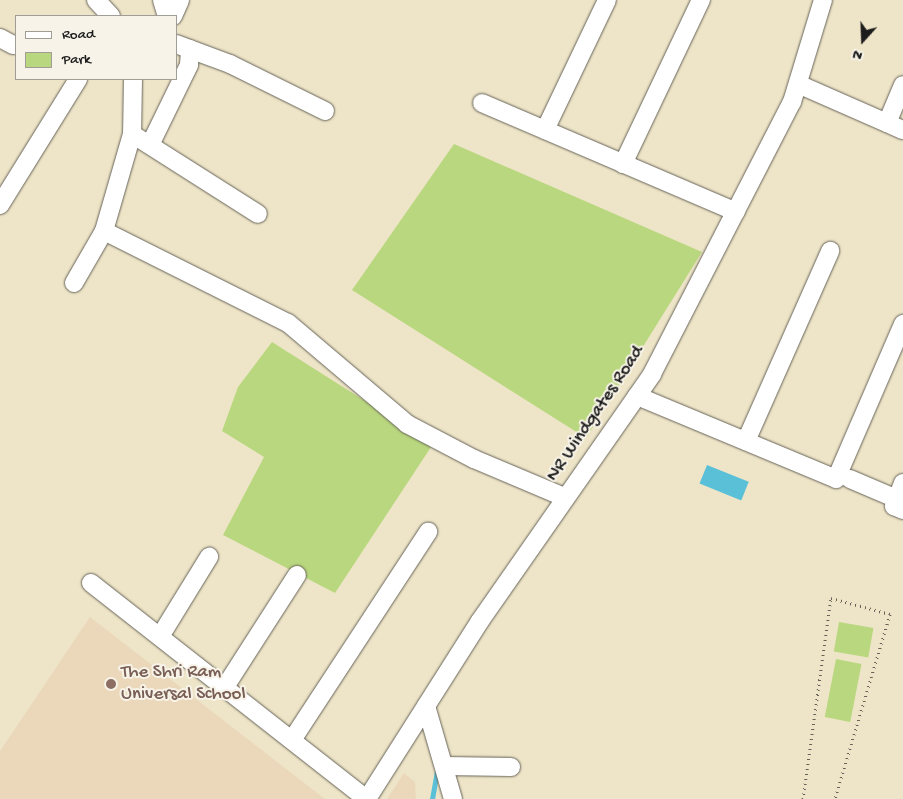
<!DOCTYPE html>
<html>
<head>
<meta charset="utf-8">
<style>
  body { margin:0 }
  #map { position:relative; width:903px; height:799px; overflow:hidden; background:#eee5c8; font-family:"Gochi Hand",sans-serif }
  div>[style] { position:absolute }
  .built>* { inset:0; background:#ebd8ba }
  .green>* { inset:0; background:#b9d77e; transform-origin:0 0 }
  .water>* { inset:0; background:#5ac0d8; transform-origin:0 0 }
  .stream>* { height:5px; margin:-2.5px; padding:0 2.5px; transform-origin:2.5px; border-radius:2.5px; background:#5ac0d8 }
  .path>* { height:3px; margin-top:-1.5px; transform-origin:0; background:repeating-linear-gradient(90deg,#666258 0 1px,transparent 0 5px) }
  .roads { filter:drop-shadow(0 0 1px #666258) drop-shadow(0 0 1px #666258) }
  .minor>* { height:18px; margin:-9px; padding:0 9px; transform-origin:9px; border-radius:9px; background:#fff }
  .dots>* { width:14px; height:14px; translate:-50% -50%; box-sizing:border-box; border:2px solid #f7f3e8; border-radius:50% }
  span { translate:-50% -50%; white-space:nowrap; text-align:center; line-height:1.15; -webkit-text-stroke:4px #f7f3e8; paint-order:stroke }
  .street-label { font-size:19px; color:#1c1c1c }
  .education-label { font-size:19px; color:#785e54 }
  .left { translate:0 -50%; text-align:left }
  .legend { position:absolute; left:15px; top:15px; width:162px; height:65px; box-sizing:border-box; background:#f7f3e8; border:1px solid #9f9d96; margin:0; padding:6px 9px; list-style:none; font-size:15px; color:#1c1c1c }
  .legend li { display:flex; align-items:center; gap:10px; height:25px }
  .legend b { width:25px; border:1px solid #9f9d96 }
  .north { position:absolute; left:838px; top:15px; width:50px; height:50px; -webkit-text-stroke:4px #f7f3e8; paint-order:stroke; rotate:200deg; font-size:14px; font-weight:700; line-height:20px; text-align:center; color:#1c1c1c }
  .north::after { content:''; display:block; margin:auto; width:18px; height:22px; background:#1c1c1c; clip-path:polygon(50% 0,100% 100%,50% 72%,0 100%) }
</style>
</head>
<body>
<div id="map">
  <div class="built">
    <div style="clip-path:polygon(90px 617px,325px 799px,0 799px,0 751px)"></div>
    <div style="clip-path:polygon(404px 773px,415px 782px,416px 799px,387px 799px)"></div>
  </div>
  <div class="green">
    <div style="clip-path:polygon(454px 144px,702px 252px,586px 438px,352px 290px)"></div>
    <div style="clip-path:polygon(272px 342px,433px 444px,335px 593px,223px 535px,264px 457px,222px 431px,238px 387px)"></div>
    <div style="left:839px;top:622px;width:35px;height:30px;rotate:10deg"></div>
    <div style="left:836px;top:659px;width:26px;height:59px;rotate:11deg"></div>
  </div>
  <div class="water">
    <div style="left:707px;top:465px;width:45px;height:20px;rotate:22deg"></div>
  </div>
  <div class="stream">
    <div style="left:432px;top:799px;width:27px;rotate:-80deg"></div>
  </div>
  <div class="path">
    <div style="left:803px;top:799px;width:203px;rotate:-82.1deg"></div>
    <div style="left:831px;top:598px;width:61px;rotate:15.2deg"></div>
    <div style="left:890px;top:614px;width:193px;rotate:106.6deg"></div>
  </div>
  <div class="roads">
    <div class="minor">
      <div style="left:96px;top:0;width:22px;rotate:47deg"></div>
      <div style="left:162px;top:0;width:17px;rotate:73deg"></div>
      <div style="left:173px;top:16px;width:17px;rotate:-66deg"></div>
      <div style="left:0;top:38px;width:15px;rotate:28deg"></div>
      <div style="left:176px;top:44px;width:58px;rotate:20.3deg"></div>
      <div style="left:230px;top:64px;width:106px;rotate:26.3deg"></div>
      <div style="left:133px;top:79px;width:55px;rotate:91deg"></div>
      <div style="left:132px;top:134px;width:101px;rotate:106.1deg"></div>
      <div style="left:104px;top:231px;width:206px;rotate:26.6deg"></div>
      <div style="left:288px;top:323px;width:156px;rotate:40.3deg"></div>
      <div style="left:407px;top:424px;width:76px;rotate:27.6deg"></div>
      <div style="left:474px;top:459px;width:98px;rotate:22.9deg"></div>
      <div style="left:798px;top:84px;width:97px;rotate:23.7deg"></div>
      <div style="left:887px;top:123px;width:41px;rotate:-67.2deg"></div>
      <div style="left:482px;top:103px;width:276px;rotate:23.2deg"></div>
      <div style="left:887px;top:123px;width:17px;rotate:24deg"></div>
      <div style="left:545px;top:130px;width:144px;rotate:-64.5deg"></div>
      <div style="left:132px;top:134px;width:149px;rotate:32.4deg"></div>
      <div style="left:150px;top:145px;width:89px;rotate:-64deg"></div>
      <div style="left:189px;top:65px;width:16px;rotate:-86deg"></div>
      <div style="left:623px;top:164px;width:182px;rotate:-64.6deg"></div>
      <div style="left:0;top:205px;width:148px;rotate:-58.2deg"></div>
      <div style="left:74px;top:283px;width:60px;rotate:-60deg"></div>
      <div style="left:637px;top:396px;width:216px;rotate:22.6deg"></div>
      <div style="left:836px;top:479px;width:169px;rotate:-66.6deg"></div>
      <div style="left:746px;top:441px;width:208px;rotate:-66.1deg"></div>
      <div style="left:850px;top:479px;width:51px;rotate:23.1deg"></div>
      <div style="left:903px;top:483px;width:25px;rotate:111deg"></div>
      <div style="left:894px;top:506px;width:10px;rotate:24deg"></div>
      <div style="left:91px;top:583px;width:350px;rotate:38.1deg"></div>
      <div style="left:161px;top:635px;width:92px;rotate:-58.4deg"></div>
      <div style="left:225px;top:687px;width:133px;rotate:-57.3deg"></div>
      <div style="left:426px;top:706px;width:97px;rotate:73.8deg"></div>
      <div style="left:292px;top:740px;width:249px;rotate:-56.8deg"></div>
      <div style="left:445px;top:766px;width:66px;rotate:0.9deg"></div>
      <div style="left:367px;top:799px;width:211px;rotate:-57.6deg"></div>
      <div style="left:480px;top:621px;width:301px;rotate:-55.1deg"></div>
      <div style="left:652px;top:374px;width:306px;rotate:-62.8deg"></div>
      <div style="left:792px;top:102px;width:107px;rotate:-73.1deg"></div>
    </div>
  </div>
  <div class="dots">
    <div style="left:111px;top:684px;background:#8d6e63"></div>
  </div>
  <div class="street-label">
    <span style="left:596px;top:414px;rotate:-56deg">NR Windgates Road</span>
  </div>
  <div class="education-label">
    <span class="left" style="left:121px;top:684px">The Shri Ram<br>Universal School</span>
  </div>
  <ul class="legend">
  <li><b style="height:6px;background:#fff"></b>Road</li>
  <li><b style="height:14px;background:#b9d77e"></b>Park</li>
  </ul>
  <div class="north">N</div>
</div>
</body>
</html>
